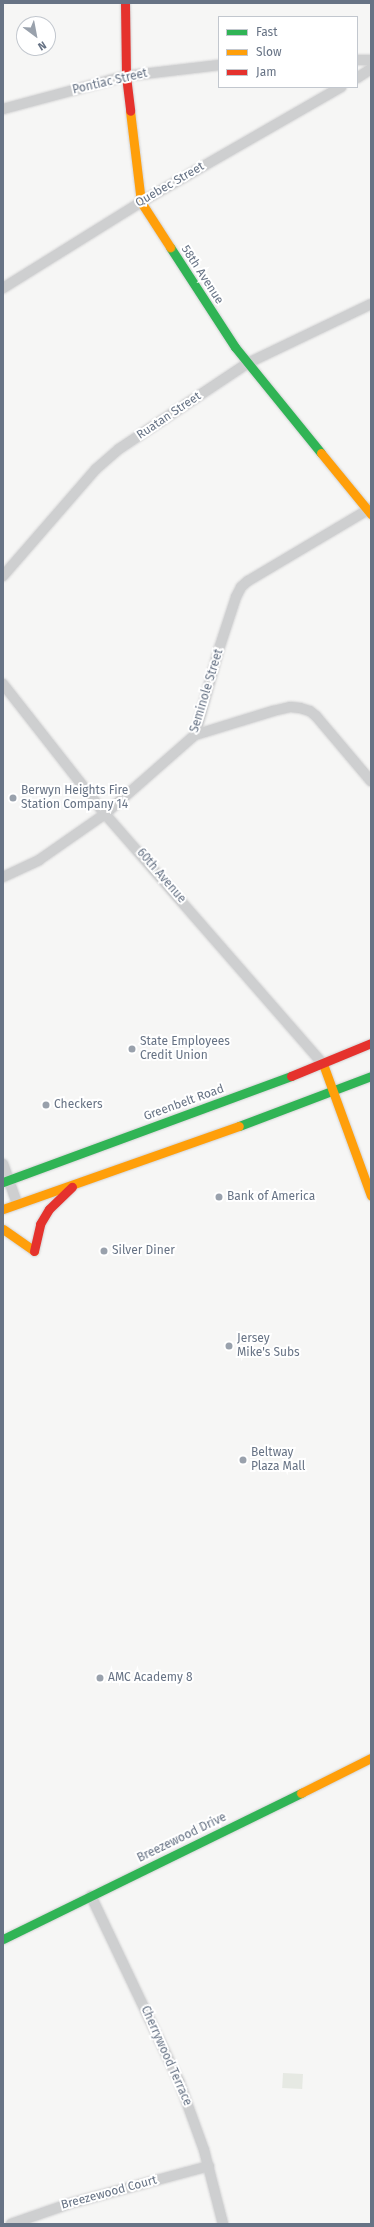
<!DOCTYPE html>
<html>
<head>
<meta charset="utf-8">
<style>
  body { margin:0 }
  #map { position:relative; width:374px; height:2227px; overflow:hidden; background:#f6f6f5; font-family:"Fira Sans",sans-serif }
  div>[style] { position:absolute }
  .green>* { inset:0; background:#e6e9e3; transform-origin:0 0 }
  .roads { filter:drop-shadow(0 0 1px #d2d2d3) drop-shadow(0 0 1px #d2d2d3) }
  .street>* { height:10px; margin:-5px; padding:0 5px; transform-origin:5px; border-radius:5px; background:#cecfd0 }
  .fast>* { height:9px; margin:-4.5px; padding:0 4.5px; transform-origin:4.5px; border-radius:4.5px; background:#30b455 }
  .slow>* { height:9px; margin:-4.5px; padding:0 4.5px; transform-origin:4.5px; border-radius:4.5px; background:#ff9f0a }
  .jam>* { height:9px; margin:-4.5px; padding:0 4.5px; transform-origin:4.5px; border-radius:4.5px; background:#e5322d }
  .dots>* { width:11px; height:11px; translate:-50% -50%; box-sizing:border-box; border:2px solid #fff; border-radius:50% }
  span { translate:-50% -50%; white-space:nowrap; text-align:center; line-height:1.15; -webkit-text-stroke:4px #fff; paint-order:stroke }
  .street-label { font-size:12px; color:#677385 }
  .poi-label { font-size:12px; color:#677385 }
  .left { translate:0 -50%; text-align:left }
  .frame { position:absolute; inset:0; border:4px solid #677385; pointer-events:none }
  .legend { position:absolute; left:218px; top:16px; width:140px; height:72px; box-sizing:border-box; background:#fff; border:1px solid #c2c7ce; margin:0; padding:5px 7px; list-style:none; font-size:12px; color:#677385 }
  .legend li { display:flex; align-items:center; gap:8px; height:20px }
  .legend b { width:20px; border:1px solid #c2c7ce }
  .north { position:absolute; left:16px; top:16px; width:40px; height:40px; box-sizing:border-box; background:#fff; border:1px solid #c2c7ce; border-radius:50%; rotate:148deg; font-size:11px; font-weight:700; line-height:16px; text-align:center; color:#677385 }
  .north::after { content:''; display:block; margin:auto; width:14px; height:18px; background:#99a1ac; clip-path:polygon(50% 0,100% 100%,50% 72%,0 100%) }
</style>
</head>
<body>
<div id="map">
  <div class="green">
    <div style="left:283px;top:2073px;width:20px;height:15px;rotate:3deg"></div>
  </div>
  <div class="roads">
    <div class="street">
      <div style="left:357px;top:60px;width:14px"></div>
      <div style="left:357px;top:78px;width:17px;rotate:-33deg"></div>
      <div style="left:3px;top:109px;width:127px;rotate:-15deg"></div>
      <div style="left:126px;top:76px;width:94px;rotate:-6.7deg"></div>
      <div style="left:3px;top:288px;width:163px;rotate:-31.9deg"></div>
      <div style="left:141px;top:202px;width:231px;rotate:-29.9deg"></div>
      <div style="left:3px;top:576px;width:142px;rotate:-49deg"></div>
      <div style="left:96px;top:469px;width:30px;rotate:-41deg"></div>
      <div style="left:119px;top:449px;width:155px;rotate:-33.7deg"></div>
      <div style="left:248px;top:363px;width:136px;rotate:-25.6deg"></div>
      <div style="left:3px;top:684px;width:165px;rotate:51.9deg"></div>
      <div style="left:105px;top:814px;width:332px;rotate:48.9deg"></div>
      <div style="left:195px;top:735px;width:82px;rotate:-17.1deg"></div>
      <div style="left:273px;top:711px;width:18px;rotate:-13deg"></div>
      <div style="left:291px;top:707px;width:9px;rotate:6deg"></div>
      <div style="left:300px;top:708px;width:10px;rotate:17deg"></div>
      <div style="left:310px;top:711px;width:8px;rotate:40deg"></div>
      <div style="left:316px;top:716px;width:85px;rotate:49.8deg"></div>
      <div style="left:3px;top:877px;width:40px;rotate:-25deg"></div>
      <div style="left:39px;top:860px;width:80px;rotate:-34.9deg"></div>
      <div style="left:105px;top:814px;width:120px;rotate:-41.3deg"></div>
      <div style="left:195px;top:735px;width:89px;rotate:-74.4deg"></div>
      <div style="left:219px;top:649px;width:55px;rotate:-71.9deg"></div>
      <div style="left:236px;top:597px;width:11px;rotate:-63deg"></div>
      <div style="left:241px;top:587px;width:9px;rotate:-41deg"></div>
      <div style="left:248px;top:581px;width:143px;rotate:-30.7deg"></div>
      <div style="left:3px;top:1164px;width:41px;rotate:70.3deg"></div>
      <div style="left:91px;top:1896px;width:205px;rotate:64.6deg"></div>
      <div style="left:179px;top:2081px;width:73px;rotate:70.1deg"></div>
      <div style="left:204px;top:2150px;width:76px;rotate:75.6deg"></div>
      <div style="left:11px;top:2224px;width:60px;rotate:-19.3deg"></div>
      <div style="left:68px;top:2204px;width:146px;rotate:-15.1deg"></div>
    </div>
    <div class="fast">
      <div style="left:170px;top:247px;width:119px;rotate:57deg"></div>
      <div style="left:235px;top:347px;width:136px;rotate:50.9deg"></div>
      <div style="left:239px;top:1126px;width:141px;rotate:-20.7deg"></div>
      <div style="left:3px;top:1182px;width:307px;rotate:-20.2deg"></div>
      <div style="left:3px;top:1939px;width:332px;rotate:-26.1deg"></div>
    </div>
    <div class="slow">
      <div style="left:130px;top:111px;width:92px;rotate:83.1deg"></div>
      <div style="left:141px;top:202px;width:54px;rotate:57.2deg"></div>
      <div style="left:321px;top:453px;width:79px;rotate:50.7deg"></div>
      <div style="left:323px;top:1064px;width:140px;rotate:70deg"></div>
      <div style="left:3px;top:1209px;width:250px;rotate:-19.4deg"></div>
      <div style="left:3px;top:1229px;width:38px;rotate:35deg"></div>
      <div style="left:301px;top:1793px;width:78px;rotate:-26.6deg"></div>
    </div>
    <div class="jam">
      <div style="left:125px;top:3px;width:73px;rotate:89.2deg"></div>
      <div style="left:126px;top:76px;width:35px;rotate:83deg"></div>
      <div style="left:291px;top:1076px;width:87px;rotate:-22.4deg"></div>
      <div style="left:34px;top:1251px;width:28px;rotate:-77deg"></div>
      <div style="left:40px;top:1224px;width:17px;rotate:-59deg"></div>
      <div style="left:49px;top:1209px;width:32px;rotate:-44deg"></div>
    </div>
  </div>
  <div class="dots">
    <div style="left:13px;top:798px;background:#99a1ac"></div>
    <div style="left:132px;top:1049px;background:#99a1ac"></div>
    <div style="left:46px;top:1105px;background:#99a1ac"></div>
    <div style="left:219px;top:1197px;background:#99a1ac"></div>
    <div style="left:104px;top:1251px;background:#99a1ac"></div>
    <div style="left:229px;top:1346px;background:#99a1ac"></div>
    <div style="left:243px;top:1460px;background:#99a1ac"></div>
    <div style="left:100px;top:1678px;background:#99a1ac"></div>
  </div>
  <div class="street-label">
    <span style="left:110px;top:82px;rotate:-13deg">Pontiac Street</span>
    <span style="left:170px;top:185px;rotate:-30deg">Quebec Street</span>
    <span style="left:202px;top:275px;rotate:57deg">58th Avenue</span>
    <span style="left:169px;top:416px;rotate:-34deg">Ruatan Street</span>
    <span style="left:207px;top:691px;rotate:-73deg">Seminole Street</span>
    <span style="left:161px;top:876px;rotate:49deg">60th Avenue</span>
    <span style="left:184px;top:1103px;rotate:-20deg">Greenbelt Road</span>
    <span style="left:182px;top:1838px;rotate:-26deg">Breezewood Drive</span>
    <span style="left:166px;top:2056px;rotate:66deg">Cherrywood Terrace</span>
    <span style="left:109px;top:2193px;rotate:-15deg">Breezewood Court</span>
  </div>
  <div class="poi-label">
    <span class="left" style="left:21px;top:798px">Berwyn Heights Fire<br>Station Company 14</span>
    <span class="left" style="left:140px;top:1049px">State Employees<br>Credit Union</span>
    <span class="left" style="left:54px;top:1105px">Checkers</span>
    <span class="left" style="left:227px;top:1197px">Bank of America</span>
    <span class="left" style="left:112px;top:1251px">Silver Diner</span>
    <span class="left" style="left:237px;top:1346px">Jersey<br>Mike's Subs</span>
    <span class="left" style="left:251px;top:1460px">Beltway<br>Plaza Mall</span>
    <span class="left" style="left:108px;top:1678px">AMC Academy 8</span>
  </div>
  <div class="frame"></div>
  <ul class="legend">
  <li><b style="height:5px;background:#30b455"></b>Fast</li>
  <li><b style="height:5px;background:#ff9f0a"></b>Slow</li>
  <li><b style="height:5px;background:#e5322d"></b>Jam</li>
  </ul>
  <div class="north">N</div>
</div>
</body>
</html>
